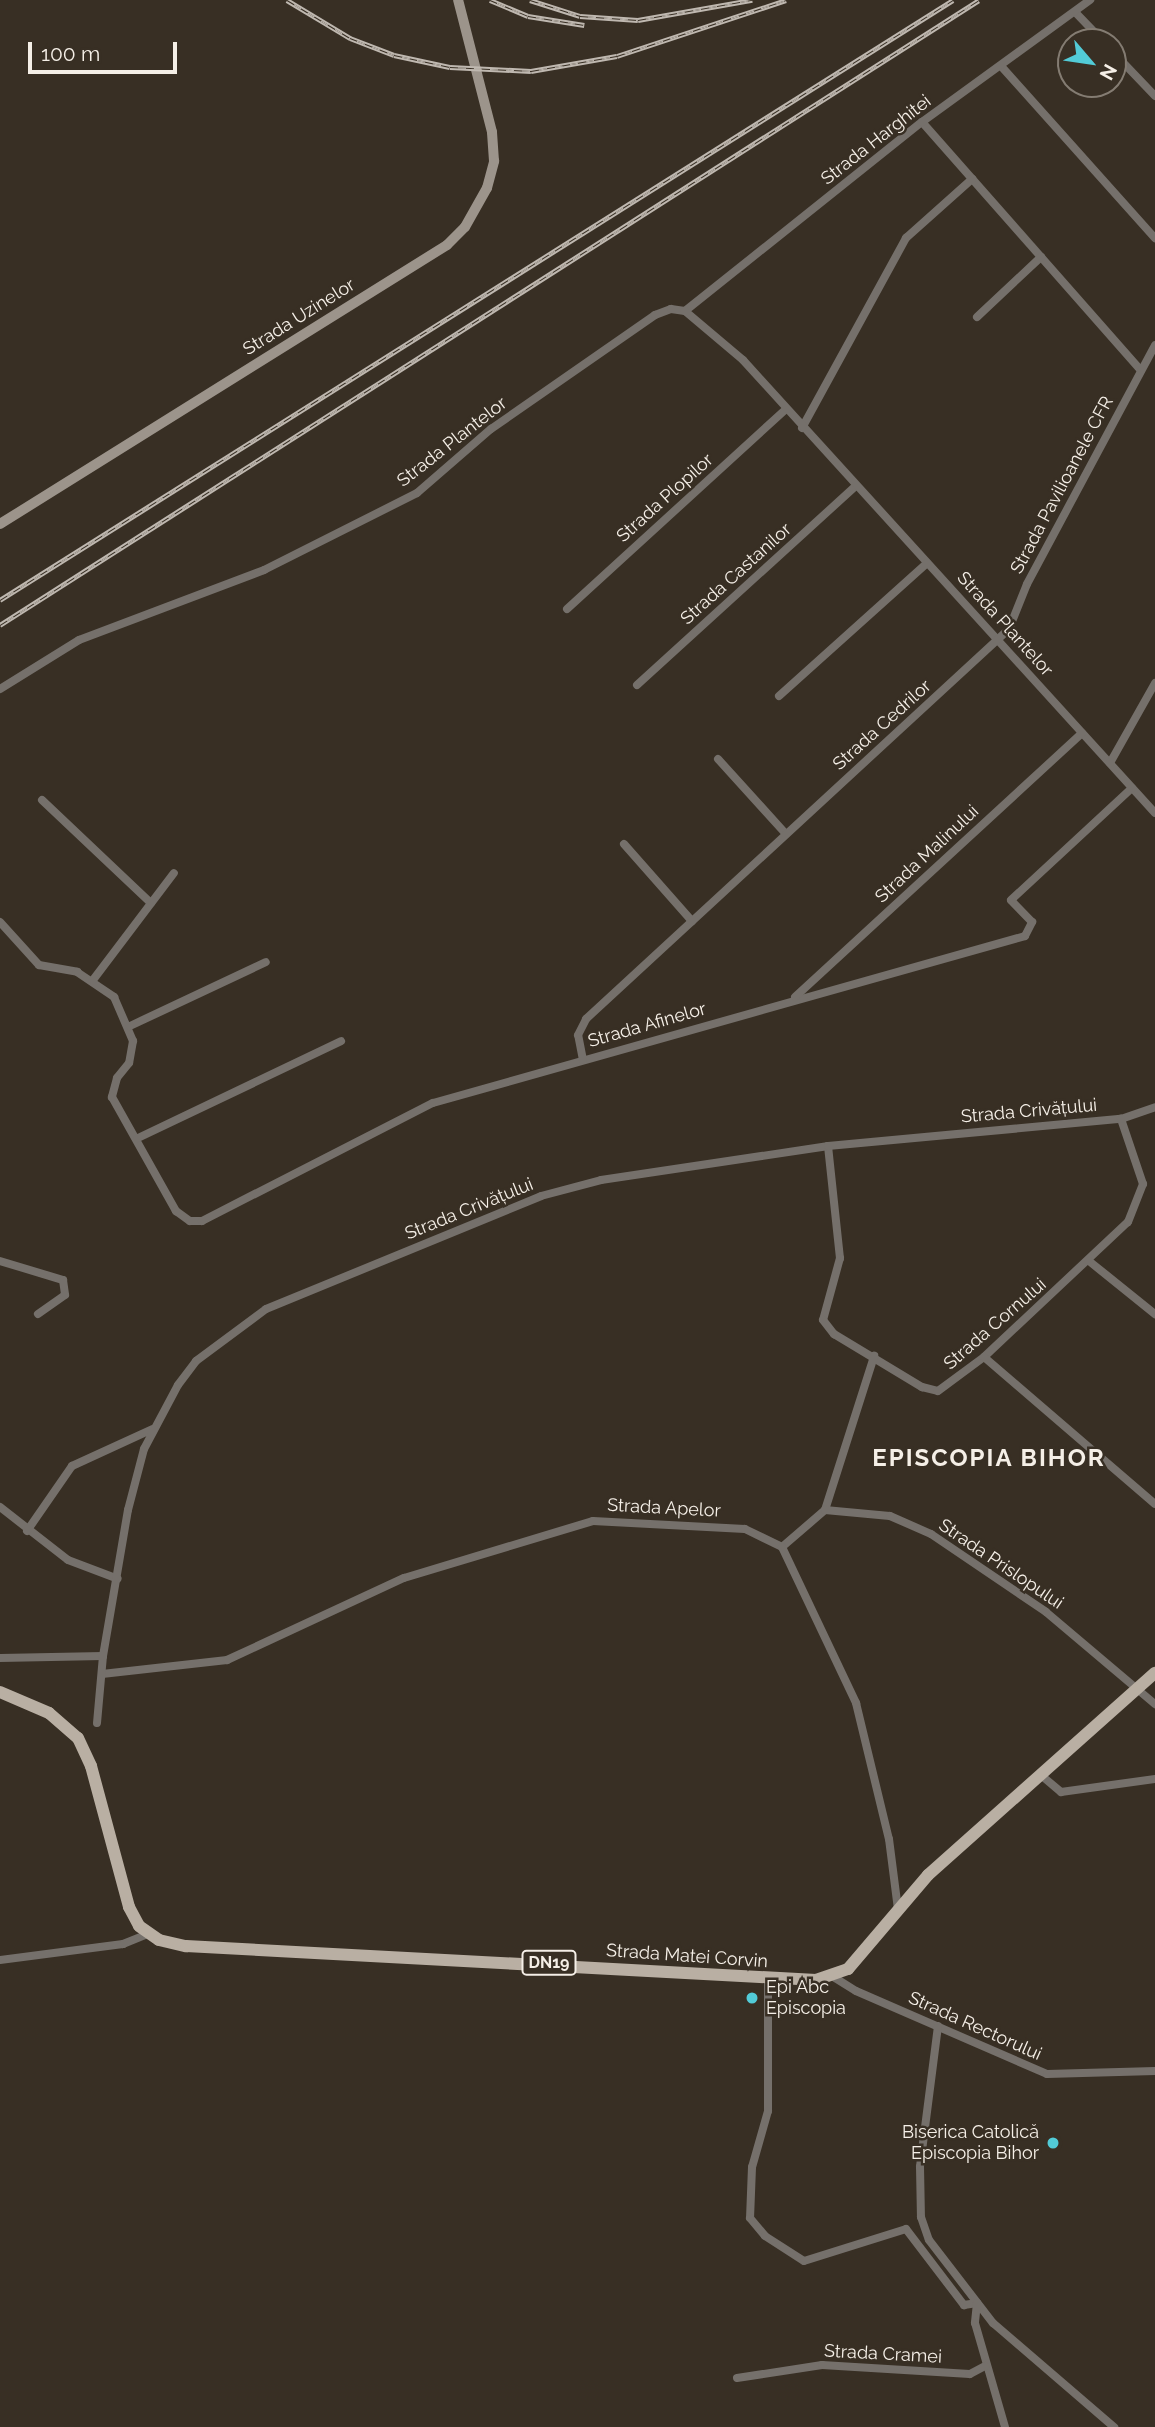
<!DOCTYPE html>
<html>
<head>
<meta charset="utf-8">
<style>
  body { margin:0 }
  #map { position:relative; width:1155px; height:2427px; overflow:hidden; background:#382f24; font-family:Raleway,sans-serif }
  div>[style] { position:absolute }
  .street>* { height:8px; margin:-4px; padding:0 4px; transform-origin:4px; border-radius:4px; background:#75706b }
  .secondary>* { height:10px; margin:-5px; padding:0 5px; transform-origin:5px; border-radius:5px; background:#9c948b }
  .primary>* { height:12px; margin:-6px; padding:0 6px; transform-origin:6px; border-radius:6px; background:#b9afa3 }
  .rail>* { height:5px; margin-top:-2.5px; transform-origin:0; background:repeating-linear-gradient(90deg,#382f24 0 8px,#bfb8b0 0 16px); box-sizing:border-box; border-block:2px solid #bfb8b0 }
  .dots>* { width:19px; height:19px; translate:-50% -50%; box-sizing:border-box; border:4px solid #382f24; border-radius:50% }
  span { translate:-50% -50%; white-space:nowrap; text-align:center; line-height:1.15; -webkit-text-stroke:5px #382f24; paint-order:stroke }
  .shield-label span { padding:2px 5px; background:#382f24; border:2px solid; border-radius:5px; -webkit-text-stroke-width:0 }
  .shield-label { font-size:16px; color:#f5efe7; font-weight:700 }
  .street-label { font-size:18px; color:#f5efe7 }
  .poi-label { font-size:18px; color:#f5efe7 }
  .left { translate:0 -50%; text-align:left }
  .right { translate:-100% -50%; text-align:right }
  .district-label { font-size:24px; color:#f5efe7; font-weight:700; letter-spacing:2px }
  .north { position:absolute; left:1057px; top:28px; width:70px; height:70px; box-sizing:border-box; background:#382f24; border:2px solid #847c72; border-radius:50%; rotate:119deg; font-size:19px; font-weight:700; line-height:28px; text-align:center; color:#f5efe7 }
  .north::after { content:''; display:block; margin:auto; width:24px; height:32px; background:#52cbd7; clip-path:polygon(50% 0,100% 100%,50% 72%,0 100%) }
  .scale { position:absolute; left:28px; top:42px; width:149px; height:32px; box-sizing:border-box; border:4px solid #f5efe7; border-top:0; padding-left:9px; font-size:21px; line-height:24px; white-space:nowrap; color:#f5efe7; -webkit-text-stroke:5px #382f24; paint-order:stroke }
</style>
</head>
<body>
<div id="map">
  <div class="street">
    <div style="left:1075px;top:12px;width:42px;rotate:46deg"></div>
    <div style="left:1113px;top:52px;width:61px;rotate:46.3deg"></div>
    <div style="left:1001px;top:66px;width:231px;rotate:48.2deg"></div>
    <div style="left:922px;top:122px;width:331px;rotate:48.6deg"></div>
    <div style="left:685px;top:311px;width:303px;rotate:-38.6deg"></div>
    <div style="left:922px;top:122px;width:208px;rotate:-36deg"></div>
    <div style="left:977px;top:317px;width:88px;rotate:-43.2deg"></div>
    <div style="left:802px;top:428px;width:217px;rotate:-61.3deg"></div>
    <div style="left:906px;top:238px;width:89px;rotate:-41.8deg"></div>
    <div style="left:567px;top:609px;width:295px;rotate:-42.4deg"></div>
    <div style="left:637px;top:685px;width:296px;rotate:-42.3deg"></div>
    <div style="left:0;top:689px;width:93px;rotate:-31.8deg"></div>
    <div style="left:79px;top:640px;width:198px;rotate:-20.7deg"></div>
    <div style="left:264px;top:570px;width:171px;rotate:-26.7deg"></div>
    <div style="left:417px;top:493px;width:98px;rotate:-40.9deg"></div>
    <div style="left:491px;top:429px;width:200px;rotate:-34.8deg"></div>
    <div style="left:655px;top:315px;width:17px;rotate:-21deg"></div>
    <div style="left:671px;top:309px;width:14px;rotate:8deg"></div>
    <div style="left:685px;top:311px;width:76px;rotate:40.2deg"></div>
    <div style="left:743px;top:360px;width:612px;rotate:47.71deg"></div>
    <div style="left:779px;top:696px;width:199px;rotate:-41.9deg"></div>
    <div style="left:718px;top:759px;width:101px;rotate:47.8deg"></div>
    <div style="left:1110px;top:763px;width:92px;rotate:-60.6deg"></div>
    <div style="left:42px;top:800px;width:150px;rotate:43.4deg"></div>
    <div style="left:624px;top:844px;width:103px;rotate:48.6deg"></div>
    <div style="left:0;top:922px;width:58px;rotate:47.8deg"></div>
    <div style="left:39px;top:965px;width:39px;rotate:10deg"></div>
    <div style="left:77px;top:972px;width:45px;rotate:34deg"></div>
    <div style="left:114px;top:997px;width:48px;rotate:66.6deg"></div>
    <div style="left:133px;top:1041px;width:22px;rotate:100deg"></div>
    <div style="left:129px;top:1063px;width:19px;rotate:129deg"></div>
    <div style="left:117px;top:1078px;width:20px;rotate:105deg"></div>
    <div style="left:112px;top:1097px;width:131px;rotate:60.7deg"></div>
    <div style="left:176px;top:1211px;width:17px;rotate:36deg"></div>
    <div style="left:190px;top:1221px;width:12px"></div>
    <div style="left:202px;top:1221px;width:259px;rotate:-27.1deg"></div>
    <div style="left:433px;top:1103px;width:615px;rotate:-15.75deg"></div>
    <div style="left:1025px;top:936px;width:16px;rotate:-63deg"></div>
    <div style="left:1032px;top:922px;width:30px;rotate:-134deg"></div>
    <div style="left:1011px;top:900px;width:165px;rotate:-42.8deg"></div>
    <div style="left:93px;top:980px;width:134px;rotate:-52.9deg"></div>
    <div style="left:795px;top:997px;width:390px;rotate:-42.6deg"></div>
    <div style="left:130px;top:1026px;width:150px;rotate:-25.2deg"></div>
    <div style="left:583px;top:1060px;width:25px;rotate:-101deg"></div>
    <div style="left:578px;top:1035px;width:18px;rotate:-63deg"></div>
    <div style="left:586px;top:1019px;width:575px;rotate:-42.68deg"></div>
    <div style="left:1009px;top:629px;width:48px;rotate:-68.2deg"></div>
    <div style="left:1027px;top:584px;width:271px;rotate:-61.8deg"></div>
    <div style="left:138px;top:1138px;width:225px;rotate:-25.5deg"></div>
    <div style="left:828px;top:1146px;width:113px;rotate:83.9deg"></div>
    <div style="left:840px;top:1258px;width:64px;rotate:105.3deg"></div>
    <div style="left:823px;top:1320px;width:18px;rotate:52deg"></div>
    <div style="left:834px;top:1334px;width:103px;rotate:31.1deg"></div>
    <div style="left:922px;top:1387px;width:16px;rotate:14deg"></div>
    <div style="left:938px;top:1391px;width:57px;rotate:-36.5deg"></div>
    <div style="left:984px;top:1357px;width:197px;rotate:-43.2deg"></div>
    <div style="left:1128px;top:1222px;width:41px;rotate:-68.5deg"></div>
    <div style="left:1143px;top:1184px;width:69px;rotate:-108.7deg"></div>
    <div style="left:0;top:1261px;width:66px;rotate:16.8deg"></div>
    <div style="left:63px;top:1280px;width:15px;rotate:82deg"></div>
    <div style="left:65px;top:1295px;width:33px;rotate:145deg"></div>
    <div style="left:1089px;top:1261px;width:85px;rotate:38.8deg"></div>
    <div style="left:984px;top:1357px;width:225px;rotate:40.7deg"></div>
    <div style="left:0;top:1507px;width:86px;rotate:37.9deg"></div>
    <div style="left:68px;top:1560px;width:53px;rotate:20.8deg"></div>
    <div style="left:825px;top:1510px;width:162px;rotate:-72.3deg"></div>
    <div style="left:27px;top:1531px;width:79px;rotate:-55.3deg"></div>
    <div style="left:72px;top:1466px;width:89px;rotate:-24.6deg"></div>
    <div style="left:782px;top:1547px;width:57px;rotate:-40.7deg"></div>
    <div style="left:825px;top:1510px;width:65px;rotate:5.3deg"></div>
    <div style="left:890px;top:1516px;width:45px;rotate:23.7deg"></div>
    <div style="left:931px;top:1534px;width:139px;rotate:34.1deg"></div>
    <div style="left:1046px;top:1612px;width:143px;rotate:40.2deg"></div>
    <div style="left:0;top:1658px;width:103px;rotate:-1.1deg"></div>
    <div style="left:102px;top:1674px;width:126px;rotate:-6.4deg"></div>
    <div style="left:227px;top:1660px;width:195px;rotate:-24.9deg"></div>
    <div style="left:404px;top:1578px;width:197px;rotate:-16.8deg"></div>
    <div style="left:593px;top:1521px;width:152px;rotate:3deg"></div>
    <div style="left:745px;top:1529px;width:41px;rotate:25.9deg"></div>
    <div style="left:782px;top:1547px;width:173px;rotate:64.6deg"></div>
    <div style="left:856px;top:1703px;width:140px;rotate:76.4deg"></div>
    <div style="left:889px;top:1839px;width:71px;rotate:82.7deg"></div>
    <div style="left:97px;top:1723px;width:67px;rotate:-84.9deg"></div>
    <div style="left:103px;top:1656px;width:148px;rotate:-80.3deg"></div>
    <div style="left:128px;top:1510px;width:63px;rotate:-75.3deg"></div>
    <div style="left:144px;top:1449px;width:72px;rotate:-62deg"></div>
    <div style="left:178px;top:1385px;width:30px;rotate:-53deg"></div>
    <div style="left:196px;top:1361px;width:87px;rotate:-36.6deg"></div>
    <div style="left:266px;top:1309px;width:297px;rotate:-22.3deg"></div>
    <div style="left:541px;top:1196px;width:62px;rotate:-14.9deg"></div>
    <div style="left:601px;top:1180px;width:230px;rotate:-8.5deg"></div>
    <div style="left:828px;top:1146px;width:294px;rotate:-5.3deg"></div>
    <div style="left:1121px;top:1119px;width:36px;rotate:-19deg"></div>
    <div style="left:1042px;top:1776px;width:25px;rotate:40deg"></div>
    <div style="left:1061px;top:1792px;width:95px;rotate:-7.9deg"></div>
    <div style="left:0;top:1960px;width:124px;rotate:-7.4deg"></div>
    <div style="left:123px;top:1944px;width:27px;rotate:-22deg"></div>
    <div style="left:832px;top:1976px;width:28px;rotate:32deg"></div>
    <div style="left:856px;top:1991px;width:208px;rotate:23.5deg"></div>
    <div style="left:1047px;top:2074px;width:108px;rotate:-1.6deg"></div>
    <div style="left:768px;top:1979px;width:132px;rotate:90deg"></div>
    <div style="left:768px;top:2111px;width:58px;rotate:105.9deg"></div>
    <div style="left:752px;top:2167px;width:51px;rotate:92.2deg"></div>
    <div style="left:750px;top:2218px;width:23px;rotate:50deg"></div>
    <div style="left:765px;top:2236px;width:46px;rotate:32.7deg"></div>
    <div style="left:804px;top:2261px;width:107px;rotate:-17.4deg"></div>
    <div style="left:906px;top:2229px;width:96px;rotate:52.7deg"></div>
    <div style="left:964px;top:2305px;width:13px;rotate:-9deg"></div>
    <div style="left:938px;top:2026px;width:142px;rotate:97.3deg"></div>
    <div style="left:920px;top:2167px;width:50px;rotate:88.9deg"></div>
    <div style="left:921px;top:2217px;width:24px;rotate:71deg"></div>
    <div style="left:929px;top:2240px;width:105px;rotate:52.4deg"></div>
    <div style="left:993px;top:2323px;width:160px;rotate:40.7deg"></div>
    <div style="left:977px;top:2303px;width:20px;rotate:96deg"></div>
    <div style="left:975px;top:2323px;width:108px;rotate:73.9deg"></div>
    <div style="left:737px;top:2378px;width:86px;rotate:-8.7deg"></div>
    <div style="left:822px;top:2365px;width:148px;rotate:3.5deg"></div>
    <div style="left:970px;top:2374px;width:17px;rotate:-28deg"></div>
  </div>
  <div class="secondary">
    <div style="left:0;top:524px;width:527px;rotate:-31.97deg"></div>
    <div style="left:447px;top:245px;width:25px;rotate:-45deg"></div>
    <div style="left:465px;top:227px;width:45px;rotate:-60.6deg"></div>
    <div style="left:487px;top:188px;width:28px;rotate:-75deg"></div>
    <div style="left:494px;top:161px;width:29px;rotate:-94deg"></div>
    <div style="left:492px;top:132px;width:136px;rotate:-104.4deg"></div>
  </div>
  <div class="primary">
    <div style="left:0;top:1692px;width:53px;rotate:23.2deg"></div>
    <div style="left:49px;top:1713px;width:38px;rotate:41deg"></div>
    <div style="left:78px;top:1738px;width:31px;rotate:65deg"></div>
    <div style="left:91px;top:1766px;width:146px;rotate:74.9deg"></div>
    <div style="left:129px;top:1907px;width:21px;rotate:62deg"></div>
    <div style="left:139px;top:1926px;width:24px;rotate:35deg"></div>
    <div style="left:159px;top:1940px;width:28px;rotate:13deg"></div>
    <div style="left:186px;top:1946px;width:631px;rotate:3.09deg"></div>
    <div style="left:816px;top:1980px;width:34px;rotate:-19deg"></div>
    <div style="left:848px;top:1969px;width:123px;rotate:-49.6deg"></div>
    <div style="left:928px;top:1875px;width:304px;rotate:-41.7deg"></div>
  </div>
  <div class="rail">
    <div style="left:287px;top:0;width:74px;rotate:31.1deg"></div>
    <div style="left:350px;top:38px;width:47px;rotate:21.1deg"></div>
    <div style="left:394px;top:55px;width:57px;rotate:12.1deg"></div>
    <div style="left:450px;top:67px;width:81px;rotate:2.8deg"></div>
    <div style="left:531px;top:71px;width:87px;rotate:-9.9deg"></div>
    <div style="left:617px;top:56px;width:178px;rotate:-18.3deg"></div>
    <div style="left:490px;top:0;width:41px;rotate:22.8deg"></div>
    <div style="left:528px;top:16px;width:57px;rotate:9.1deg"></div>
    <div style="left:530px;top:0;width:52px;rotate:17.7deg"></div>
    <div style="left:580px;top:16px;width:58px;rotate:3.9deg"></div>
    <div style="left:638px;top:20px;width:116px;rotate:-10deg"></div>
    <div style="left:0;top:600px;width:1126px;rotate:-32.19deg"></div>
    <div style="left:0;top:625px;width:1161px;rotate:-32.55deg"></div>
  </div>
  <div class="dots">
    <div style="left:752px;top:1998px;background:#52cbd7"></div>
    <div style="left:1053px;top:2143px;background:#52cbd7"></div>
  </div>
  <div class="shield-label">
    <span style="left:549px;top:1963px">DN19</span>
  </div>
  <div class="street-label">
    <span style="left:876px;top:140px;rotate:-38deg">Strada Harghitei</span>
    <span style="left:299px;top:317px;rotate:-32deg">Strada Uzinelor</span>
    <span style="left:452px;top:442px;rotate:-38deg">Strada Plantelor</span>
    <span style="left:1062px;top:485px;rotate:-62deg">Strada Pavilioanele CFR</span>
    <span style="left:665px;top:498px;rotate:-42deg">Strada Plopilor</span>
    <span style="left:736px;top:574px;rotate:-42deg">Strada Castanilor</span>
    <span style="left:1005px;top:624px;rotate:48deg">Strada Plantelor</span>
    <span style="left:882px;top:725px;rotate:-42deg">Strada Cedrilor</span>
    <span style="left:927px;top:854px;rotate:-43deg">Strada Malinului</span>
    <span style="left:647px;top:1025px;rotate:-16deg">Strada Afinelor</span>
    <span style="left:1029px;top:1111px;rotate:-5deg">Strada Crivățului</span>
    <span style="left:469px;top:1209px;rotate:-22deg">Strada Crivățului</span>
    <span style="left:995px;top:1324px;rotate:-41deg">Strada Cornului</span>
    <span style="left:664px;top:1508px;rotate:3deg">Strada Apelor</span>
    <span style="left:1001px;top:1564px;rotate:34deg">Strada Prislopului</span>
    <span style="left:687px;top:1956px;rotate:4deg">Strada Matei Corvin</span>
    <span style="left:975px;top:2026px;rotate:24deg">Strada Rectorului</span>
    <span style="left:883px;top:2354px;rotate:3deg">Strada Cramei</span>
  </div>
  <div class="poi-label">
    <span class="left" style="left:766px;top:1998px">Epi Abc<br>Episcopia</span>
    <span class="right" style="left:1039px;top:2143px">Biserica Catolică<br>Episcopia Bihor</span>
  </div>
  <div class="district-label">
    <span style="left:989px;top:1458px">EPISCOPIA BIHOR</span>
  </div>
  <div class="north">N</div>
  <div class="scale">100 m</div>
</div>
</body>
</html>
